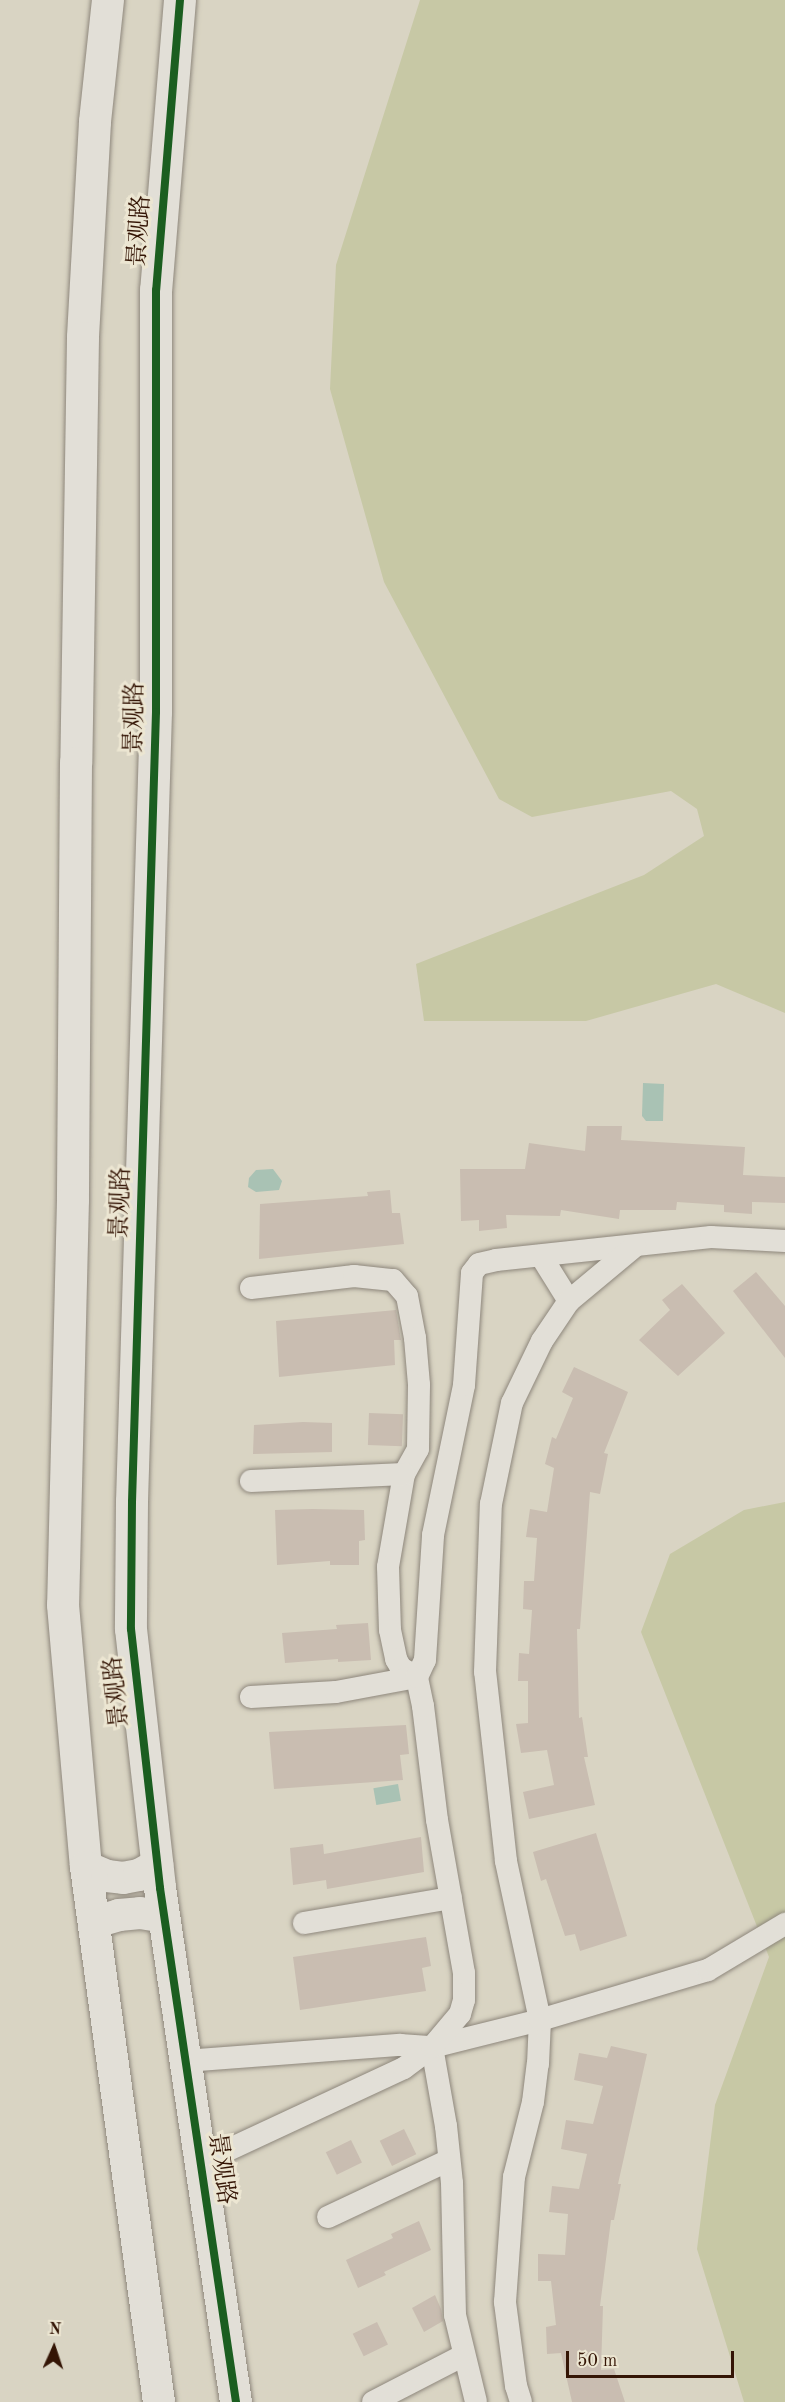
<!DOCTYPE html>
<html>
<head>
<meta charset="utf-8">
<style>
  body { margin:0 }
  #map { position:relative; width:785px; height:2402px; overflow:hidden; background:#d9d4c3; font-family:"Old Standard TT","Noto Serif SC",serif }
  div>[style] { position:absolute }
  .green>* { inset:0; background:#c7c8a5 }
  .water>* { inset:0; background:#a9c2b4; transform-origin:0 0 }
  .building>* { inset:0; background:#c9bdb1; transform-origin:0 0 }
  .roads { filter:drop-shadow(0 0 2px #8e877c) drop-shadow(0 0 2px #8e877c) }
  .street>* { height:22px; margin:-11px; padding:0 11px; transform-origin:11px; border-radius:11px; background:#e2dfd7 }
  .secondary>* { height:32px; margin:-16px; padding:0 16px; transform-origin:16px; border-radius:16px; background:#e2dfd7 }
  .cycleway>* { height:8px; margin:-4px; padding:0 4px; transform-origin:4px; border-radius:4px; background:#1b5e20 }
  span { translate:-50% -50%; white-space:nowrap; text-align:center; line-height:1.15; -webkit-text-stroke:6px #ece6d2; paint-order:stroke }
  .street-label { font-size:24px; color:#341505 }
  .north { position:absolute; left:24px; top:2318px; width:60px; height:60px; -webkit-text-stroke:4px #ece6d2; paint-order:stroke; rotate:3deg; font-size:16px; font-weight:700; line-height:24px; text-align:center; color:#341505 }
  .north::after { content:''; display:block; margin:auto; width:21px; height:27px; background:#341505; clip-path:polygon(50% 0,100% 100%,50% 72%,0 100%) }
  .scale { position:absolute; left:566px; top:2351px; width:168px; height:27px; box-sizing:border-box; border:3px solid #341505; border-top:0; padding-left:8px; font-size:18px; line-height:21px; white-space:nowrap; color:#341505; -webkit-text-stroke:4px #ece6d2; paint-order:stroke }
</style>
</head>
<body>
<div id="map">
  <div class="green">
    <div style="clip-path:polygon(420px 0,785px 0,785px 1013px,716px 984px,586px 1021px,424px 1021px,416px 964px,644px 875px,704px 836px,697px 809px,671px 791px,532px 817px,499px 799px,384px 582px,330px 389px,336px 265px)"></div>
    <div style="clip-path:polygon(785px 1502px,785px 2402px,744px 2402px,697px 2249px,715px 2105px,769px 1957px,641px 1632px,670px 1554px,744px 1510px)"></div>
  </div>
  <div class="water">
    <div style="clip-path:polygon(643px 1083px,664px 1084px,663px 1121px,646px 1121px,642px 1116px)"></div>
    <div style="clip-path:polygon(273px 1169px,282px 1181px,279px 1190px,256px 1192px,248px 1187px,249px 1178px,256px 1170px)"></div>
    <div style="left:398px;top:1784px;width:17px;height:25px;rotate:80deg"></div>
  </div>
  <div class="building">
    <div style="clip-path:polygon(587px 1126px,622px 1126px,621px 1140px,745px 1147px,743px 1175px,785px 1177px,785px 1203px,752px 1202px,752px 1214px,724px 1212px,724px 1205px,677px 1202px,676px 1210px,620px 1210px,619px 1219px,561px 1210px,560px 1216px,506px 1215px,507px 1228px,479px 1231px,479px 1220px,461px 1221px,460px 1169px,525px 1169px,529px 1143px,585px 1151px)"></div>
    <div style="clip-path:polygon(390px 1190px,392px 1213px,400px 1213px,404px 1244px,259px 1259px,260px 1204px,368px 1196px,367px 1192px)"></div>
    <div style="clip-path:polygon(756px 1272px,785px 1306px,785px 1358px,733px 1291px)"></div>
    <div style="clip-path:polygon(682px 1284px,725px 1333px,678px 1376px,639px 1340px,670px 1310px,662px 1300px)"></div>
    <div style="clip-path:polygon(396px 1310px,401px 1340px,394px 1340px,395px 1365px,279px 1377px,276px 1321px)"></div>
    <div style="clip-path:polygon(574px 1367px,628px 1392px,604px 1453px,608px 1454px,600px 1494px,590px 1492px,580px 1629px,577px 1629px,579px 1718px,582px 1717px,588px 1757px,584px 1757px,595px 1805px,529px 1819px,523px 1792px,554px 1785px,547px 1750px,521px 1753px,516px 1724px,528px 1723px,528px 1681px,518px 1681px,519px 1653px,529px 1654px,532px 1610px,523px 1609px,524px 1581px,534px 1581px,537px 1538px,526px 1537px,530px 1509px,547px 1512px,554px 1468px,545px 1464px,552px 1437px,556px 1439px,573px 1398px,562px 1392px)"></div>
    <div style="left:369px;top:1413px;width:34px;height:32px;rotate:2deg"></div>
    <div style="clip-path:polygon(303px 1422px,332px 1423px,332px 1452px,253px 1454px,254px 1425px)"></div>
    <div style="clip-path:polygon(312px 1509px,364px 1510px,365px 1540px,359px 1541px,359px 1565px,330px 1565px,330px 1561px,277px 1565px,275px 1510px)"></div>
    <div style="clip-path:polygon(368px 1623px,371px 1660px,338px 1662px,338px 1659px,285px 1663px,282px 1633px,337px 1629px,336px 1625px)"></div>
    <div style="clip-path:polygon(406px 1725px,409px 1754px,400px 1755px,403px 1780px,274px 1789px,269px 1732px)"></div>
    <div style="clip-path:polygon(596px 1833px,627px 1936px,580px 1951px,575px 1934px,565px 1936px,546px 1879px,541px 1881px,533px 1852px)"></div>
    <div style="clip-path:polygon(421px 1837px,424px 1872px,327px 1889px,326px 1880px,293px 1885px,290px 1848px,323px 1844px,324px 1854px)"></div>
    <div style="clip-path:polygon(426px 1937px,431px 1966px,422px 1968px,426px 1991px,300px 2010px,293px 1957px)"></div>
    <div style="clip-path:polygon(611px 2046px,647px 2054px,618px 2184px,621px 2184px,614px 2220px,611px 2220px,600px 2306px,603px 2306px,601px 2370px,614px 2369px,625px 2402px,572px 2402px,561px 2353px,547px 2354px,546px 2327px,556px 2325px,551px 2281px,538px 2281px,538px 2254px,565px 2255px,568px 2214px,549px 2212px,552px 2186px,579px 2189px,587px 2154px,561px 2149px,566px 2120px,593px 2124px,603px 2086px,574px 2080px,579px 2053px,607px 2058px)"></div>
    <div style="left:404px;top:2129px;width:28px;height:27px;rotate:64deg"></div>
    <div style="left:351px;top:2140px;width:25px;height:28px;rotate:64deg"></div>
    <div style="clip-path:polygon(419px 2221px,431px 2250px,384px 2272px,386px 2275px,358px 2288px,346px 2260px,393px 2238px,391px 2234px)"></div>
    <div style="clip-path:polygon(435px 2295px,441px 2309px,443px 2321px,424px 2332px,412px 2308px)"></div>
    <div style="left:377px;top:2322px;width:25px;height:27px;rotate:64deg"></div>
  </div>
  <div class="roads">
    <div class="street">
      <div style="left:541px;top:1256px;width:53px;rotate:58.1deg"></div>
      <div style="left:251px;top:1288px;width:104px;rotate:-6.6deg"></div>
      <div style="left:354px;top:1276px;width:39px;rotate:6deg"></div>
      <div style="left:393px;top:1280px;width:21px;rotate:49deg"></div>
      <div style="left:407px;top:1296px;width:43px;rotate:79.2deg"></div>
      <div style="left:415px;top:1338px;width:47px;rotate:85.1deg"></div>
      <div style="left:419px;top:1385px;width:64px;rotate:90.9deg"></div>
      <div style="left:418px;top:1449px;width:29px;rotate:119deg"></div>
      <div style="left:404px;top:1474px;width:94px;rotate:99.8deg"></div>
      <div style="left:388px;top:1567px;width:63px;rotate:88.2deg"></div>
      <div style="left:390px;top:1630px;width:30px;rotate:78deg"></div>
      <div style="left:396px;top:1659px;width:10px;rotate:61deg"></div>
      <div style="left:401px;top:1668px;width:18px;rotate:29deg"></div>
      <div style="left:251px;top:1481px;width:153px;rotate:-2.6deg"></div>
      <div style="left:251px;top:1697px;width:85px;rotate:-3.4deg"></div>
      <div style="left:336px;top:1692px;width:82px;rotate:-10.5deg"></div>
      <div style="left:304px;top:1923px;width:149px;rotate:-9.7deg"></div>
      <div style="left:432px;top:2047px;width:80px;rotate:80deg"></div>
      <div style="left:446px;top:2126px;width:57px;rotate:84deg"></div>
      <div style="left:452px;top:2183px;width:132px;rotate:88.7deg"></div>
      <div style="left:455px;top:2315px;width:89px;rotate:76.4deg"></div>
      <div style="left:185px;top:2061px;width:216px;rotate:-4.3deg"></div>
      <div style="left:400px;top:2045px;width:32px;rotate:4deg"></div>
      <div style="left:432px;top:2047px;width:111px;rotate:-14deg"></div>
      <div style="left:540px;top:2020px;width:175px;rotate:-16.6deg"></div>
      <div style="left:708px;top:1970px;width:90px;rotate:-30.9deg"></div>
      <div style="left:200px;top:2163px;width:225px;rotate:-25deg"></div>
      <div style="left:404px;top:2068px;width:35px;rotate:-37deg"></div>
      <div style="left:432px;top:2047px;width:43px;rotate:-49.7deg"></div>
      <div style="left:460px;top:2014px;width:15px;rotate:-74deg"></div>
      <div style="left:464px;top:2000px;width:27px;rotate:-90deg"></div>
      <div style="left:464px;top:1973px;width:155px;rotate:-100deg"></div>
      <div style="left:437px;top:1820px;width:115px;rotate:-97deg"></div>
      <div style="left:423px;top:1706px;width:30px;rotate:-102deg"></div>
      <div style="left:417px;top:1677px;width:19px;rotate:-65deg"></div>
      <div style="left:425px;top:1660px;width:125px;rotate:-86.3deg"></div>
      <div style="left:433px;top:1535px;width:153px;rotate:-78.3deg"></div>
      <div style="left:464px;top:1385px;width:112px;rotate:-85.9deg"></div>
      <div style="left:472px;top:1273px;width:11px;rotate:-52deg"></div>
      <div style="left:479px;top:1264px;width:17px;rotate:-13deg"></div>
      <div style="left:496px;top:1260px;width:216px;rotate:-6.1deg"></div>
      <div style="left:711px;top:1237px;width:74px;rotate:3.1deg"></div>
      <div style="left:328px;top:2217px;width:134px;rotate:-25.2deg"></div>
      <div style="left:373px;top:2402px;width:102px;rotate:-27.3deg"></div>
      <div style="left:521px;top:2402px;width:17px;rotate:-107deg"></div>
      <div style="left:516px;top:2386px;width:85px;rotate:-97.5deg"></div>
      <div style="left:505px;top:2302px;width:125px;rotate:-85.9deg"></div>
      <div style="left:514px;top:2177px;width:77px;rotate:-75.8deg"></div>
      <div style="left:533px;top:2102px;width:38px;rotate:-83deg"></div>
      <div style="left:538px;top:2064px;width:44px;rotate:-87.4deg"></div>
      <div style="left:540px;top:2020px;width:163px;rotate:-102.1deg"></div>
      <div style="left:506px;top:1861px;width:190px;rotate:-96.3deg"></div>
      <div style="left:485px;top:1672px;width:168px;rotate:-88deg"></div>
      <div style="left:491px;top:1504px;width:103px;rotate:-78.3deg"></div>
      <div style="left:512px;top:1403px;width:69px;rotate:-64.2deg"></div>
      <div style="left:542px;top:1341px;width:48px;rotate:-56deg"></div>
      <div style="left:569px;top:1301px;width:86px;rotate:-39.8deg"></div>
    </div>
    <div class="secondary">
      <div style="left:108px;top:0;width:123px;rotate:96.1deg"></div>
      <div style="left:95px;top:122px;width:216px;rotate:93.2deg"></div>
      <div style="left:83px;top:338px;width:425px;rotate:90.9deg"></div>
      <div style="left:76px;top:763px;width:437px;rotate:90.4deg"></div>
      <div style="left:73px;top:1200px;width:405px;rotate:91.4deg"></div>
      <div style="left:63px;top:1605px;width:263px;rotate:85deg"></div>
      <div style="left:86px;top:1867px;width:540px;rotate:82.23deg"></div>
      <div style="left:180px;top:0;width:291px;rotate:94.7deg"></div>
      <div style="left:156px;top:290px;width:422px;rotate:90deg"></div>
      <div style="left:156px;top:712px;width:790px;rotate:91.74deg"></div>
      <div style="left:132px;top:1502px;width:127px;rotate:90.5deg"></div>
      <div style="left:131px;top:1629px;width:261px;rotate:83.6deg"></div>
      <div style="left:160px;top:1888px;width:520px;rotate:81.59deg"></div>
      <div style="left:86px;top:1867px;width:23px;rotate:23deg"></div>
      <div style="left:107px;top:1876px;width:16px;rotate:7deg"></div>
      <div style="left:123px;top:1878px;width:16px;rotate:-11deg"></div>
      <div style="left:139px;top:1875px;width:21px;rotate:-29deg"></div>
      <div style="left:95px;top:1922px;width:25px;rotate:-16deg"></div>
      <div style="left:119px;top:1915px;width:21px;rotate:-5deg"></div>
      <div style="left:140px;top:1913px;width:24px;rotate:9deg"></div>
    </div>
  </div>
  <div class="cycleway">
    <div style="left:180px;top:0;width:291px;rotate:94.7deg"></div>
    <div style="left:156px;top:290px;width:422px;rotate:90deg"></div>
    <div style="left:156px;top:712px;width:790px;rotate:91.74deg"></div>
    <div style="left:132px;top:1502px;width:127px;rotate:90.5deg"></div>
    <div style="left:131px;top:1629px;width:261px;rotate:83.6deg"></div>
    <div style="left:160px;top:1888px;width:520px;rotate:81.59deg"></div>
  </div>
  <div class="street-label">
    <span style="left:141px;top:231px;rotate:-86deg">景观路</span>
    <span style="left:136px;top:718px;rotate:-89deg">景观路</span>
    <span style="left:122px;top:1203px;rotate:-88deg">景观路</span>
    <span style="left:118px;top:1692px;rotate:-96deg">景观路</span>
    <span style="left:220px;top:2169px;rotate:82deg">景观路</span>
  </div>
  <div class="north">N</div>
  <div class="scale">50 m</div>
</div>
</body>
</html>
